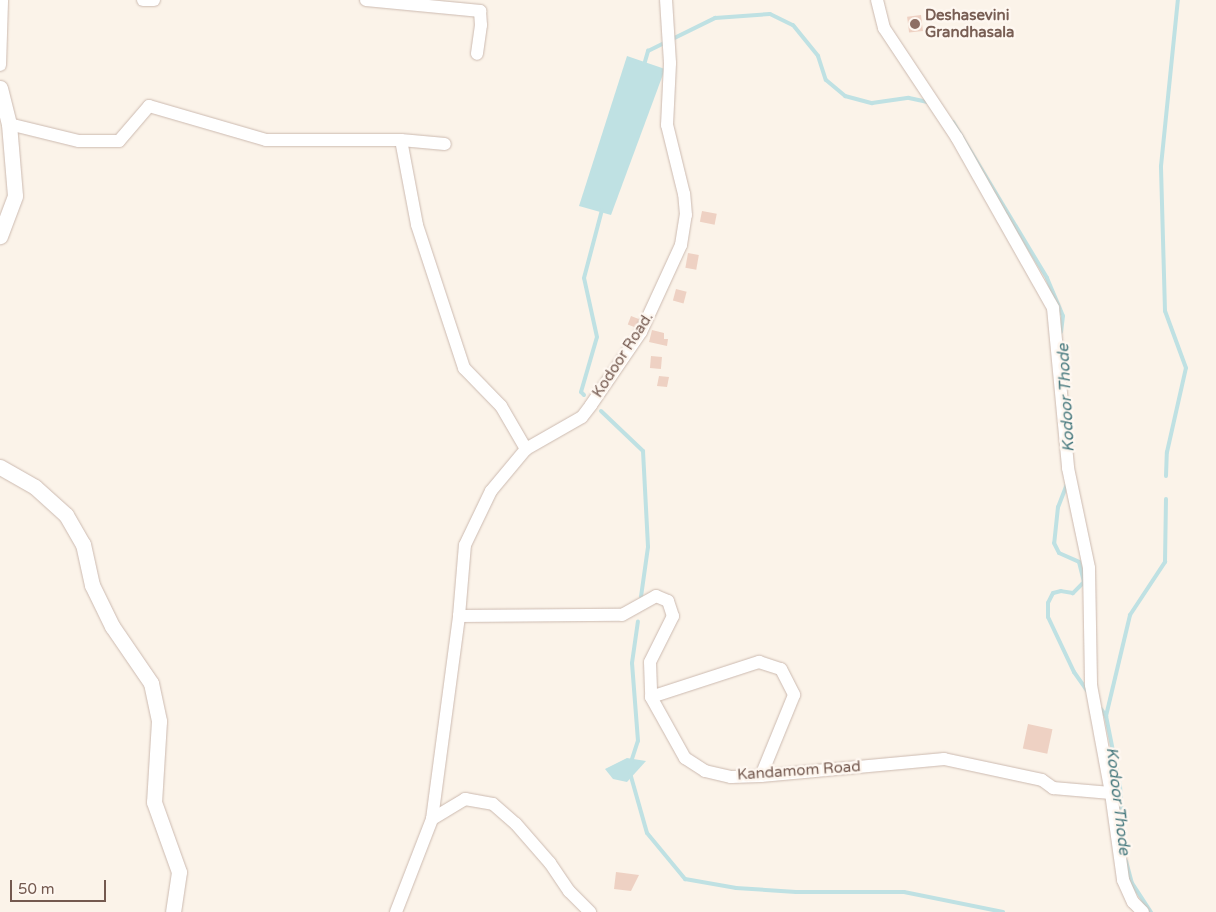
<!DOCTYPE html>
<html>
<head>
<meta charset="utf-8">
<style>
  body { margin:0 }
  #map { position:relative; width:1216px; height:912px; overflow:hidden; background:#fbf3e9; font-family:"Varela Round",sans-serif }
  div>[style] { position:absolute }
  .water>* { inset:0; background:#bfe1e3 }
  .stream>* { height:4px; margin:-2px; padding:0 2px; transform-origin:2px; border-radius:2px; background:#bfe1e3 }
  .building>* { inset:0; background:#eed1c3; transform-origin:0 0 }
  .roads { filter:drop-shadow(0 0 1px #ccbab0) drop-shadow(0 0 1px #ccbab0) }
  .minor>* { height:12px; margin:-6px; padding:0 6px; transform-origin:6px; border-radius:6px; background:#fff }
  .tertiary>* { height:15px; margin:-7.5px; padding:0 7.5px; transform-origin:7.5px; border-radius:7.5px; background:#fff }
  .dots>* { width:14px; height:14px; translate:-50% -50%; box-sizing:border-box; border:2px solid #fef7f0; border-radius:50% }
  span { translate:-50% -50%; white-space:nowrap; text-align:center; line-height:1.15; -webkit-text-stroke:5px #fef7f0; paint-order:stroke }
  .education-label { font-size:15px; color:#785e54; font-weight:700 }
  .left { translate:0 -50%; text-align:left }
  .street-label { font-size:15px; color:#74594f }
  .water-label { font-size:16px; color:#47797e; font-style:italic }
  .scale { position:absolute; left:10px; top:880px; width:96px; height:22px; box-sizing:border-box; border:2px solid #74594f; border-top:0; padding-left:6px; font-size:15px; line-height:18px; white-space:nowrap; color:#74594f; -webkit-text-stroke:4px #fef7f0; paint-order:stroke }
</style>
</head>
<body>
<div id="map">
  <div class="water">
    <div style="clip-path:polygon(627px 56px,665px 69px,611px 215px,579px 206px)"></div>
    <div style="clip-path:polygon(627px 758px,646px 761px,627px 782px,613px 779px,605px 769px)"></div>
  </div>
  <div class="stream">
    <div style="left:644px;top:65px;width:15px;rotate:-74deg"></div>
    <div style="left:648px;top:51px;width:75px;rotate:-26.2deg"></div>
    <div style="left:715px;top:18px;width:55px;rotate:-4.2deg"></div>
    <div style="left:770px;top:14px;width:25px;rotate:26deg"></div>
    <div style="left:793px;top:25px;width:40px;rotate:51deg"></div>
    <div style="left:818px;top:56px;width:25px;rotate:72deg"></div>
    <div style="left:826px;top:80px;width:25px;rotate:40deg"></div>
    <div style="left:845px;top:96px;width:28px;rotate:15deg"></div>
    <div style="left:872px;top:103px;width:37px;rotate:-8deg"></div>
    <div style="left:909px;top:98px;width:19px;rotate:12deg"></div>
    <div style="left:953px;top:122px;width:182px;rotate:58.9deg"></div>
    <div style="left:1047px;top:278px;width:41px;rotate:67.2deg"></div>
    <div style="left:1063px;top:316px;width:16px;rotate:97deg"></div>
    <div style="left:584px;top:395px;width:4px;rotate:-135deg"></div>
    <div style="left:581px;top:392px;width:57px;rotate:-73.8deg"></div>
    <div style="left:597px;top:337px;width:60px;rotate:-102.4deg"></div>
    <div style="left:584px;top:278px;width:70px;rotate:-75.2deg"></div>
    <div style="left:601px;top:411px;width:58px;rotate:43.6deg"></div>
    <div style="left:643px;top:451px;width:96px;rotate:87deg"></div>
    <div style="left:648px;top:547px;width:50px;rotate:98deg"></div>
    <div style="left:1166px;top:476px;width:24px;rotate:-88deg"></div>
    <div style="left:1167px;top:452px;width:86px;rotate:-77.3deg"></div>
    <div style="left:1186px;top:368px;width:61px;rotate:-110.2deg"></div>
    <div style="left:1165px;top:311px;width:145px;rotate:-91.6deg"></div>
    <div style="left:1161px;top:166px;width:167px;rotate:-84.2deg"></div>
    <div style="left:1067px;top:484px;width:25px;rotate:111deg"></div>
    <div style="left:1058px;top:507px;width:36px;rotate:96deg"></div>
    <div style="left:1054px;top:543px;width:11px;rotate:63deg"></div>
    <div style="left:1059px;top:553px;width:22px;rotate:24deg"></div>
    <div style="left:1079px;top:562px;width:21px;rotate:76deg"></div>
    <div style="left:1084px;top:582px;width:16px;rotate:135deg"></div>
    <div style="left:1073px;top:593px;width:12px;rotate:-171deg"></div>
    <div style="left:1061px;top:591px;width:8px;rotate:166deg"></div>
    <div style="left:1053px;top:593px;width:11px;rotate:117deg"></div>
    <div style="left:1048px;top:603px;width:14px;rotate:90deg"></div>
    <div style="left:1048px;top:617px;width:61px;rotate:64.7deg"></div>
    <div style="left:1074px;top:672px;width:24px;rotate:55deg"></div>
    <div style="left:1101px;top:709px;width:9px;rotate:54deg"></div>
    <div style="left:1106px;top:716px;width:71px;rotate:78.7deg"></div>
    <div style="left:1120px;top:786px;width:48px;rotate:86.4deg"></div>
    <div style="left:1106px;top:716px;width:104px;rotate:-76.6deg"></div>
    <div style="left:1130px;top:615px;width:64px;rotate:-56.6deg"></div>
    <div style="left:1165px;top:562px;width:63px;rotate:-89.1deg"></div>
    <div style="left:631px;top:762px;width:22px;rotate:-72deg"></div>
    <div style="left:638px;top:741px;width:78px;rotate:-94.4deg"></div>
    <div style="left:632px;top:663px;width:42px;rotate:-81.9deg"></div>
    <div style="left:630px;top:773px;width:62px;rotate:74.2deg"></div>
    <div style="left:647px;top:833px;width:60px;rotate:50.4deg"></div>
    <div style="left:685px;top:879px;width:52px;rotate:10deg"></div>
    <div style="left:736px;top:888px;width:60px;rotate:3.8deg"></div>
    <div style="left:796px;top:892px;width:108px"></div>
    <div style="left:904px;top:892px;width:101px;rotate:11.4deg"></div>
    <div style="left:1126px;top:861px;width:23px;rotate:75deg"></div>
    <div style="left:1132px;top:883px;width:35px;rotate:57deg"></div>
  </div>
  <div class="building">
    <div style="left:921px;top:15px;width:16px;height:14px;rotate:83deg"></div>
    <div style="left:702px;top:211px;width:15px;height:11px;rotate:11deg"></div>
    <div style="left:688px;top:253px;width:11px;height:15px;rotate:10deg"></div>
    <div style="left:676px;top:289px;width:11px;height:12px;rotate:15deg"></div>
    <div style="left:631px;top:316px;width:9px;height:9px;rotate:21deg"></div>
    <div style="clip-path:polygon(652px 330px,664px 333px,664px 339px,668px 339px,667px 346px,649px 342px)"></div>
    <div style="left:651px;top:356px;width:11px;height:12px;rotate:5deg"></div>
    <div style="clip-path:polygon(659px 376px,669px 377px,667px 387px,657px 386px)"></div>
    <div style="left:1028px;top:724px;width:25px;height:25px;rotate:12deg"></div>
    <div style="clip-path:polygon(616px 872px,639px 875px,631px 891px,614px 889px)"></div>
  </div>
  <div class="roads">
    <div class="minor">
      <div style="left:143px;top:0;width:11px"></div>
      <div style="left:366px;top:0;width:115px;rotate:5.5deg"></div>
      <div style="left:480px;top:11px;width:14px;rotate:86deg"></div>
      <div style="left:481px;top:25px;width:29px;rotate:98deg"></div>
      <div style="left:877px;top:0;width:29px;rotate:76deg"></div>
      <div style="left:884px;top:28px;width:132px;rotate:56.4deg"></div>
      <div style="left:957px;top:138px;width:195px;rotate:60.5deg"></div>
      <div style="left:1053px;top:308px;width:161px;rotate:84.6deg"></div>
      <div style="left:1068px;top:468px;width:102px;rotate:78.1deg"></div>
      <div style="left:1089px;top:568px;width:117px;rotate:89deg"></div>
      <div style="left:1091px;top:685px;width:110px;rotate:79.5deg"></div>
      <div style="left:0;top:65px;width:65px;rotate:-88.2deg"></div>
      <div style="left:9px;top:124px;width:72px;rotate:13.7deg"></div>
      <div style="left:79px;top:141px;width:40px"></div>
      <div style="left:119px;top:141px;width:46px;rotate:-49.4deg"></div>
      <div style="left:149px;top:106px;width:122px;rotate:16.2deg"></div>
      <div style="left:266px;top:140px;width:135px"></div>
      <div style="left:401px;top:140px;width:44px;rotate:5.2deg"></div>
      <div style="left:401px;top:140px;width:86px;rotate:79.3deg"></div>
      <div style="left:417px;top:225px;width:151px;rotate:71.8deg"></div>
      <div style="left:464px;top:368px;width:53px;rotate:45.8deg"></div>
      <div style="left:501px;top:406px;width:50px;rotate:59.8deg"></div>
      <div style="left:459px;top:616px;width:163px;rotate:-0.4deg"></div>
      <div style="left:622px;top:615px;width:39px;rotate:-29deg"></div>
      <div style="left:656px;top:596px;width:13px;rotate:23deg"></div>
      <div style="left:668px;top:601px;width:16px;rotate:72deg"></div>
      <div style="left:673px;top:616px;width:51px;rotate:116.6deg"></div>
      <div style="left:650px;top:662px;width:35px;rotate:88deg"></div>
      <div style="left:651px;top:697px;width:70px;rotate:60.9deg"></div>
      <div style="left:685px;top:758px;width:24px;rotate:33deg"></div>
      <div style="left:705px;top:771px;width:27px;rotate:13deg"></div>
      <div style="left:731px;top:777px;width:30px;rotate:-2deg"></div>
      <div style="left:761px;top:776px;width:184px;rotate:-5.3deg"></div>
      <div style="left:944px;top:759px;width:100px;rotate:12.1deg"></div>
      <div style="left:1042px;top:780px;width:14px;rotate:36deg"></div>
      <div style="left:1053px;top:788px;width:58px;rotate:4.9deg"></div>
      <div style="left:1111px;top:793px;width:88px;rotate:82.1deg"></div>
      <div style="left:1123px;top:880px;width:24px;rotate:66deg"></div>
      <div style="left:1133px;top:902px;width:14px;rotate:45deg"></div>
      <div style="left:651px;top:697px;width:114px;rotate:-18deg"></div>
      <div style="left:759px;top:662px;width:23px;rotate:18deg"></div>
      <div style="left:781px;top:669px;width:29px;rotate:63deg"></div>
      <div style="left:794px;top:695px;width:87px;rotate:112.2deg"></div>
      <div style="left:432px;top:819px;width:205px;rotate:-82.4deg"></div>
      <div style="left:459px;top:616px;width:71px;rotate:-85.2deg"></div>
      <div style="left:465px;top:545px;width:60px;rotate:-64.3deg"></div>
      <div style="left:491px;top:491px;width:55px;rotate:-50.2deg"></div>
      <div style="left:526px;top:449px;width:64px;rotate:-29.7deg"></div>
      <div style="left:582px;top:417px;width:15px;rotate:-53deg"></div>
      <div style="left:591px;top:405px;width:88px;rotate:-55.6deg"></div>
      <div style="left:641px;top:332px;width:96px;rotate:-65.3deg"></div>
      <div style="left:681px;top:245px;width:30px;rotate:-81deg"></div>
      <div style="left:686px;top:215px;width:21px;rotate:-95deg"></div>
      <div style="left:684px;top:194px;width:71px;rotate:-103.8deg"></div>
      <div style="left:667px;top:125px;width:62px;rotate:-87.2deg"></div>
      <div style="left:670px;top:63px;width:63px;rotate:-93.6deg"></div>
      <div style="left:396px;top:912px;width:100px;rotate:-68.8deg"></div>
      <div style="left:432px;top:819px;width:39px;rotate:-31deg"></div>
      <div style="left:465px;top:799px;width:28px;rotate:10deg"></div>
      <div style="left:493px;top:804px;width:30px;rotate:41deg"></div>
      <div style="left:516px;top:824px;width:52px;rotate:48.9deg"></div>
      <div style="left:550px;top:863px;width:34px;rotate:56deg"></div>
      <div style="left:569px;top:891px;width:30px;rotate:45deg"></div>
    </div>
    <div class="tertiary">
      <div style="left:0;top:88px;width:37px;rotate:76deg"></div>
      <div style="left:9px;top:124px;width:72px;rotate:85.2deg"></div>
      <div style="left:15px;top:196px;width:43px;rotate:110.6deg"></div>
      <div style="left:0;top:467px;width:40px;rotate:29.7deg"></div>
      <div style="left:35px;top:487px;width:42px;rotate:42.1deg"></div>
      <div style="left:66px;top:515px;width:34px;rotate:60deg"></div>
      <div style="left:83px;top:544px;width:42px;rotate:77.6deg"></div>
      <div style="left:92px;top:585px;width:46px;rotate:64deg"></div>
      <div style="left:112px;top:626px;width:69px;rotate:55.6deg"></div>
      <div style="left:151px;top:683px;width:39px;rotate:78deg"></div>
      <div style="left:159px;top:721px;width:81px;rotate:93.5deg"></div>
      <div style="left:154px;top:802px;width:74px;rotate:70.3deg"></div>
      <div style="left:179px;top:872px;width:40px;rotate:98.5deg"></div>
    </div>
  </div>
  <div class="dots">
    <div style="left:915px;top:24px;background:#8d6e63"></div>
  </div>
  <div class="education-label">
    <span class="left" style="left:925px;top:24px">Deshasevini<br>Grandhasala</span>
  </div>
  <div class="street-label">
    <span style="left:623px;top:355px;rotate:-57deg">Kodoor Road.</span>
    <span style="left:799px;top:771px;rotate:-4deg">Kandamom Road</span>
  </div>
  <div class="water-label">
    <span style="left:1066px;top:398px;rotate:-93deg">Kodoor Thode</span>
    <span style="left:1118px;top:801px;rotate:83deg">Kodoor Thode</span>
  </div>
  <div class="scale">50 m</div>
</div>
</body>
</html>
